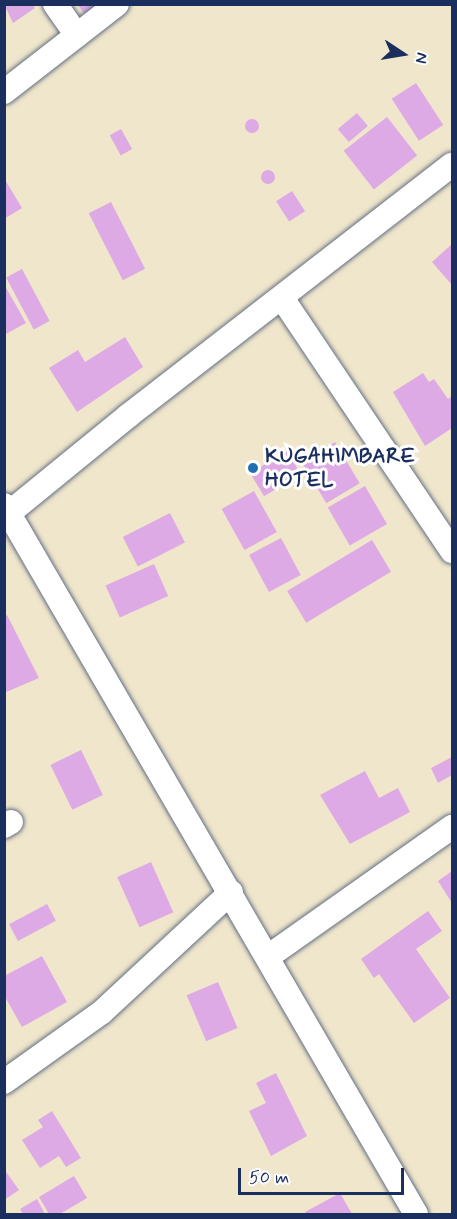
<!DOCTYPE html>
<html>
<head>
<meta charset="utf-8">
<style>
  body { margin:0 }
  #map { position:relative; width:457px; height:1219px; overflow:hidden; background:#efe6cb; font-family:Mynerve,sans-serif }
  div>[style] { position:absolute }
  .building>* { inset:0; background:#deaae6; transform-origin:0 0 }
  .round { border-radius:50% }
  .roads { filter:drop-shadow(0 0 2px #656f84) drop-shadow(0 0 2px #656f84) }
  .minor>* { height:24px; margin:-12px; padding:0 12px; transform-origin:12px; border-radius:12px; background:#fff }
  .dots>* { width:16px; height:16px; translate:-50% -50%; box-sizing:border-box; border:3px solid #fff; border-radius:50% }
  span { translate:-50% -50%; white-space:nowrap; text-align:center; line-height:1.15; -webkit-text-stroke:6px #fff; paint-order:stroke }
  .poi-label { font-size:21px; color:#1b2f5e; font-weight:700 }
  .left { translate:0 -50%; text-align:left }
  .frame { position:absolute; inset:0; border:6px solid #1b2f5e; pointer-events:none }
  .north { position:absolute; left:373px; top:24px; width:60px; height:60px; -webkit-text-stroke:4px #fff; paint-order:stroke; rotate:102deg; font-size:16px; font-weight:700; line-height:24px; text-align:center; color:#1b2f5e }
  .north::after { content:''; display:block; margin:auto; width:21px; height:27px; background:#1b2f5e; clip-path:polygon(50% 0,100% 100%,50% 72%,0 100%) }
  .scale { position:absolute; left:238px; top:1168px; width:166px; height:27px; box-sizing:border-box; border:3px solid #1b2f5e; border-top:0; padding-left:8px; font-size:18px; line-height:21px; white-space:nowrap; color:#1b2f5e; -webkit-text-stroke:4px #fff; paint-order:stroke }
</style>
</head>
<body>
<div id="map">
  <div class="building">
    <div style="clip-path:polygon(4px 4px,32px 4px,35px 8px,13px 23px)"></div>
    <div style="clip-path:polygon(77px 4px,104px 4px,87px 17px)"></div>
    <div style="left:416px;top:83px;width:50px;height:29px;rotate:57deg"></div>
    <div style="left:357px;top:113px;width:17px;height:25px;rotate:50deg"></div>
    <div style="left:387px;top:117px;width:49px;height:55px;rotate:52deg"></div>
    <div class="round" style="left:245px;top:119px;width:14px;height:14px"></div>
    <div style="left:121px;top:129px;width:23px;height:13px;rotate:61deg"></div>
    <div class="round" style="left:261px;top:170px;width:14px;height:14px"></div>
    <div style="clip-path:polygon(4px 178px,22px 208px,4px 219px)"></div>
    <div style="left:292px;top:191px;width:24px;height:19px;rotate:57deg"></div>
    <div style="left:111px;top:202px;width:75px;height:25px;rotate:63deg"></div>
    <div style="clip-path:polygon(452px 244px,452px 285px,432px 262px)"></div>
    <div style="left:22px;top:269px;width:59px;height:18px;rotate:62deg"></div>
    <div style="clip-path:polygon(4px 284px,26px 323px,4px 335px)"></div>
    <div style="clip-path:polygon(125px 337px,143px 367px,77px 412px,49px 368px,78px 350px,85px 362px)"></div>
    <div style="clip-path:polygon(423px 373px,429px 382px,434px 379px,448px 399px,452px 396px,452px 428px,425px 446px,393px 392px)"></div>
    <div style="left:335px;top:442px;width:48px;height:39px;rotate:59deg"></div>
    <div style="left:287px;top:451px;width:27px;height:43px;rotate:59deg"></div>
    <div style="left:365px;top:486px;width:44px;height:43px;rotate:60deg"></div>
    <div style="left:254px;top:491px;width:47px;height:37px;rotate:61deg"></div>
    <div style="left:170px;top:513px;width:33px;height:53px;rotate:63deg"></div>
    <div style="left:281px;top:538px;width:42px;height:36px;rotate:62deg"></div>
    <div style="left:372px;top:540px;width:37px;height:99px;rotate:59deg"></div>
    <div style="left:154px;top:564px;width:35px;height:53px;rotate:66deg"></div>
    <div style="clip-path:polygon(7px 615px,39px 678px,4px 693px,4px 617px)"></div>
    <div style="left:81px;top:750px;width:50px;height:34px;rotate:64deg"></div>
    <div style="clip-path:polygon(452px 757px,452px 775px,438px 783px,431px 768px)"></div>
    <div style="clip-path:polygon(365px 771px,379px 798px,398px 788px,410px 812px,350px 844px,320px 795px)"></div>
    <div style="left:151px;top:862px;width:55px;height:37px;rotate:66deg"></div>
    <div style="clip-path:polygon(452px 871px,452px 903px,438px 881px)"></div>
    <div style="left:47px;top:904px;width:19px;height:43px;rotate:62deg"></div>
    <div style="clip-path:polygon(428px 911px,442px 931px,416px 949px,450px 998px,414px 1023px,379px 974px,374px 978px,361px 959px)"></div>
    <div style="clip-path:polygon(42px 956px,67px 1002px,22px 1027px,4px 995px,4px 976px)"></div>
    <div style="left:218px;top:982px;width:50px;height:34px;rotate:67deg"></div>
    <div style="clip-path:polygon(276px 1073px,307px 1136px,271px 1156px,249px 1111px,266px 1103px,256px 1083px)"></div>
    <div style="clip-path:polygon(52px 1111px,81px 1158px,66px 1167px,59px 1156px,40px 1168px,22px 1140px,43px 1127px,38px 1120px)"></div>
    <div style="clip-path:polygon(4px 1169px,19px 1190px,4px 1200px)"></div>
    <div style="clip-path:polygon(74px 1176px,87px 1198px,60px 1214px,49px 1214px,39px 1197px)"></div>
    <div style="clip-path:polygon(340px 1193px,352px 1214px,306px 1214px,305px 1212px)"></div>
    <div style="clip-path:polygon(37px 1199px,45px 1214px,23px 1214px,20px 1209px)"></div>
  </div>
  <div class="roads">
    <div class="minor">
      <div style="left:55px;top:4px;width:38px;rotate:55deg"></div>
      <div style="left:4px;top:92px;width:143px;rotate:-37.9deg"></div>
      <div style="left:282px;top:298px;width:305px;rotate:56.1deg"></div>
      <div style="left:4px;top:505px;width:820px;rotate:59.84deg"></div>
      <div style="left:9px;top:513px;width:154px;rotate:-39.2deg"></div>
      <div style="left:128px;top:416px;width:410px;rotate:-37.8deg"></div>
      <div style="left:4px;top:826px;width:8px;rotate:-30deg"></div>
      <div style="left:269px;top:956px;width:224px;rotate:-35.2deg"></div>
      <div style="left:4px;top:1082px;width:120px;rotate:-35.5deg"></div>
      <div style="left:102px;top:1012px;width:176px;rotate:-42.9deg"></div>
    </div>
  </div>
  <div class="dots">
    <div style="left:253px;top:468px;background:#1f6fb2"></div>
  </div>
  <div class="poi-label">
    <span class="left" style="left:265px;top:468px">KUGAHIMBARE<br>HOTEL</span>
  </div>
  <div class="frame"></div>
  <div class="north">N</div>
  <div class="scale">50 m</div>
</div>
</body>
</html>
